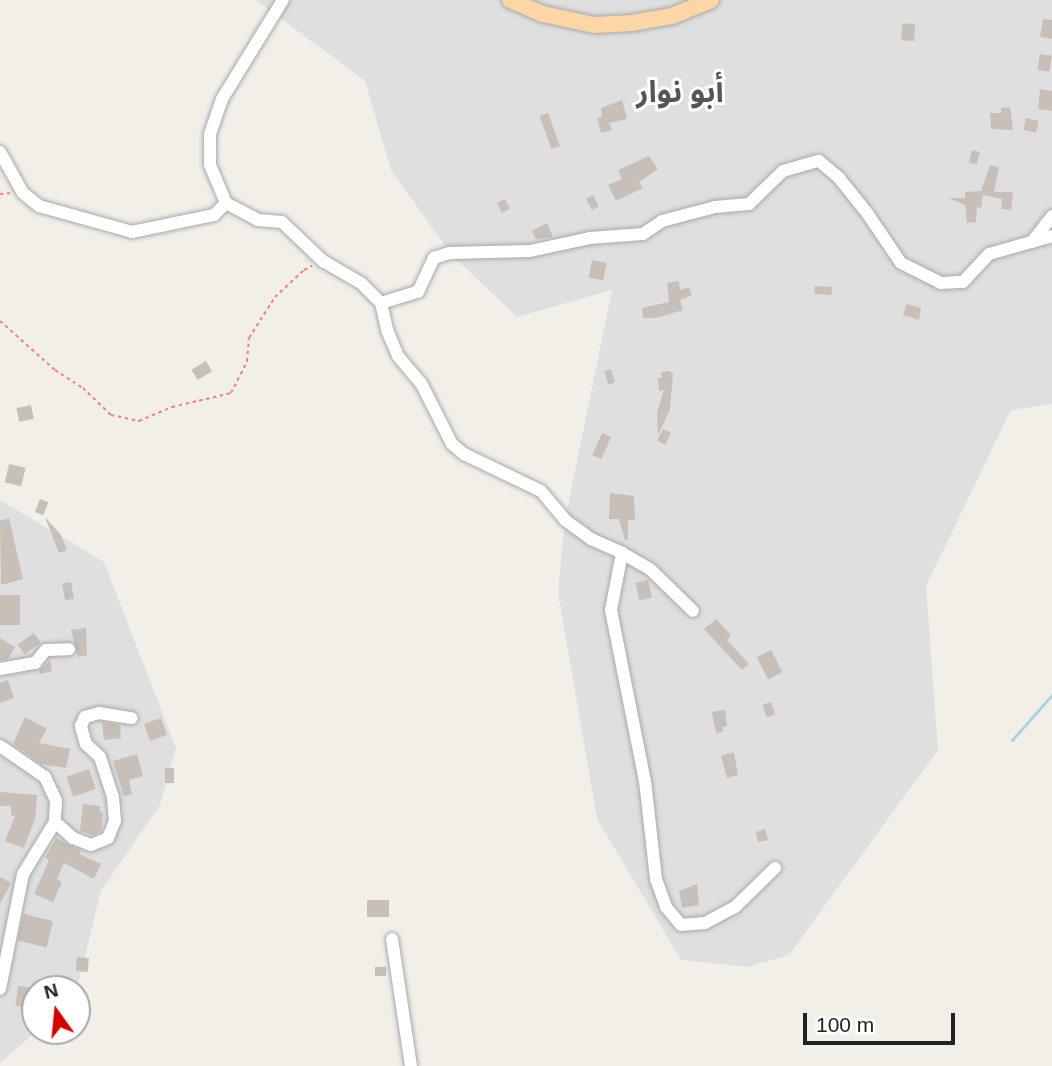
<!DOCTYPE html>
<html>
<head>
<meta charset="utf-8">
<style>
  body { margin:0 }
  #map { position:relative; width:1052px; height:1066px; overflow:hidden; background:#f2efe9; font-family:Arial,"Noto Sans Arabic",sans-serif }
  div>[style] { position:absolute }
  .residential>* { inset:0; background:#e0dfdf }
  .stream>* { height:2.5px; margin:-1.25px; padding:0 1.25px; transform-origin:1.25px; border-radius:1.25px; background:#aad3df }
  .building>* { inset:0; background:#c7bfb8; transform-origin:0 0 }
  .path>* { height:2px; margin-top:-1px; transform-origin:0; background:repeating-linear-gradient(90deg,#fa8072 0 3.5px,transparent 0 7px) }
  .roads { filter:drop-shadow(0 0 2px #a9a9a9) drop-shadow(0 0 2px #a9a9a9) }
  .minor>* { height:12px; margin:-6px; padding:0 6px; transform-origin:6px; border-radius:6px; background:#fff }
  .major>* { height:16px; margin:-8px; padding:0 8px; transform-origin:8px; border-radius:8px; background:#fcd6a4 }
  span { translate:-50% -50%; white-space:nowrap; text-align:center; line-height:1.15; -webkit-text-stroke:6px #fff; paint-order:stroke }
  .district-label { font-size:30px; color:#555; font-weight:700 }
  .north { position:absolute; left:21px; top:975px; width:70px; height:70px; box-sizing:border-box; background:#fff; border:2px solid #a7a7a7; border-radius:50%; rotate:345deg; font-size:19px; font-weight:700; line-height:28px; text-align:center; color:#222 }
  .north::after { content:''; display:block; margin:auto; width:24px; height:32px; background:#d40000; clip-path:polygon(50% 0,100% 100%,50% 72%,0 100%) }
  .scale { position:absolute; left:803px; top:1013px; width:152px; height:32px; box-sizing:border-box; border:4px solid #222; border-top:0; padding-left:9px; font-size:21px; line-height:24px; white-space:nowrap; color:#222; -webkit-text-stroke:5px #fff; paint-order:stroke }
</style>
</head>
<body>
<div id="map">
  <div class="residential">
    <div style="clip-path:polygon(256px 0,1052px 0,1052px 404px,1011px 410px,926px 586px,938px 750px,789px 955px,748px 967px,681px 960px,597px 819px,558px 592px,565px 520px,612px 290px,517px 317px,451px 254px,391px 170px,365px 81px)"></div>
    <div style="clip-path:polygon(0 500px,104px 562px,176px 748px,160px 805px,101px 891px,77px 989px,35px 989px,37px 1031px,0 1063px)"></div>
  </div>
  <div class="stream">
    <div style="left:1012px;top:740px;width:60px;rotate:-48.4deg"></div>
  </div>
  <div class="building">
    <div style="clip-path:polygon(1043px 19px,1052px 20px,1052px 39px,1040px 37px)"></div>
    <div style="left:915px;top:24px;width:17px;height:13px;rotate:93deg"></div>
    <div style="left:1040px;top:54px;width:12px;height:16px;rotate:9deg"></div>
    <div style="clip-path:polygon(1040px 89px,1052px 91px,1052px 111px,1038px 109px)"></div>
    <div style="clip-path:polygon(622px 100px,627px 119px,609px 123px,612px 130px,601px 133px,597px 118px,602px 117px,601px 108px)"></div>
    <div style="clip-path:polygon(1010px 107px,1013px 130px,991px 129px,990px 113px,1001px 113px,1001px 108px)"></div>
    <div style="left:548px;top:113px;width:35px;height:9px;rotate:70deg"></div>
    <div style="left:1026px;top:118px;width:13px;height:12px;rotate:13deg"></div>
    <div style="left:972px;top:150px;width:8px;height:13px;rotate:14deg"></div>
    <div style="clip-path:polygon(649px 156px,658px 169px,639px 182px,643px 188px,616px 201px,608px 185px,622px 179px,618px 170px)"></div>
    <div style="clip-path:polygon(990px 165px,999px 167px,994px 192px,1013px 192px,1011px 210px,1001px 209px,1002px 199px,983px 195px,981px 208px,977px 207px,976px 222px,967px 223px,965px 205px,948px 198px,965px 198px,965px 192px,981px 191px)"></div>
    <div style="left:593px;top:195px;width:13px;height:8px;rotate:63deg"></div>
    <div style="left:505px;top:199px;width:11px;height:9px;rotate:63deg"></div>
    <div style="clip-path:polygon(547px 223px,553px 237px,536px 239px,532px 231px)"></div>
    <div style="left:592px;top:260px;width:15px;height:18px;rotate:11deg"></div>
    <div style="clip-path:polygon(679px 281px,680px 290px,689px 287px,692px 295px,680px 300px,683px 310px,656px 318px,643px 318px,642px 308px,669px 302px,667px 283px)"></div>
    <div style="left:815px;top:286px;width:17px;height:8px;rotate:3deg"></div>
    <div style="clip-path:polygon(907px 304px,921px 308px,919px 320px,903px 315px)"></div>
    <div style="left:206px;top:361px;width:12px;height:17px;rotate:59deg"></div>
    <div style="left:611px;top:369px;width:14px;height:7px;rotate:73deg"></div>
    <div style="clip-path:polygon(670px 371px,673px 374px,670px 409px,658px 435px,657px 412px,664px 390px,659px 391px,658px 378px,662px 378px,661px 372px)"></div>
    <div style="left:31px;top:405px;width:14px;height:15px;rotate:78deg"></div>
    <div style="left:663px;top:429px;width:9px;height:13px;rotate:27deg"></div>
    <div style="left:602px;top:433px;width:10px;height:24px;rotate:24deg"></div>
    <div style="left:9px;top:464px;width:17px;height:19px;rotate:13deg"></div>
    <div style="clip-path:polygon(610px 493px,634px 496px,635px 520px,628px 520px,628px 540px,625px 540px,619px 519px,609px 519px)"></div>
    <div style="left:40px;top:499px;width:9px;height:14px;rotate:21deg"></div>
    <div style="clip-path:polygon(45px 517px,61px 535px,67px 550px,59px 553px)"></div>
    <div style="clip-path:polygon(9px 518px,23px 579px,1px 585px,0 521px)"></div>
    <div style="left:648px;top:580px;width:18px;height:13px;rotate:77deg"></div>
    <div style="left:71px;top:582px;width:17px;height:9px;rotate:80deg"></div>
    <div style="left:0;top:595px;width:20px;height:30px"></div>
    <div style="clip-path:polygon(716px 619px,731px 635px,727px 640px,749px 664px,742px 670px,704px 629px)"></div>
    <div style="clip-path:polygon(86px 628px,87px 655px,78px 657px,71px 630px)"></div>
    <div style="left:34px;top:633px;width:12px;height:20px;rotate:55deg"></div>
    <div style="clip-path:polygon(0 638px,15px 647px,8px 659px,0 660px)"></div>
    <div style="left:771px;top:650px;width:25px;height:16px;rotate:63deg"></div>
    <div style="clip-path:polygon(50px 661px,52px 671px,40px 674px,39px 670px)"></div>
    <div style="clip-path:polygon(8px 680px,14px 698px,0 703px,0 683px)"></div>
    <div style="left:771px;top:702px;width:13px;height:9px;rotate:72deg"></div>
    <div style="clip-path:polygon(725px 710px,727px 726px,723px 727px,723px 732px,716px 733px,712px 712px)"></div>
    <div style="clip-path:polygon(25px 717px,47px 729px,39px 743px,70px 749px,66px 768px,41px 764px,13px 744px)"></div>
    <div style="left:161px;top:718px;width:18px;height:18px;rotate:71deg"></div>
    <div style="clip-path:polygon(102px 722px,120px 725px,121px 738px,104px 740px)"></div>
    <div style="clip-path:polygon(734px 752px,738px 775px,727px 778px,721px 756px)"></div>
    <div style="clip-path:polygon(137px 754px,143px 776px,129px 780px,132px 795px,124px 796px,113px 761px)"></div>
    <div style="left:165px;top:768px;width:9px;height:15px"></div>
    <div style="left:89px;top:769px;width:21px;height:24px;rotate:71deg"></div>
    <div style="clip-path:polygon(0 792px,37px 795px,35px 819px,24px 848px,5px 841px,15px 816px,11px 815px,11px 806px,0 806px)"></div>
    <div style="clip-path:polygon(83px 804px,100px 806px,100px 812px,103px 813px,101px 831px,93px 835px,80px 831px)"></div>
    <div style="clip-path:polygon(765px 829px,768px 840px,758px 842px,756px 832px)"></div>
    <div style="clip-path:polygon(56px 838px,81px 851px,79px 854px,101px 864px,94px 879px,64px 863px,57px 879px,62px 882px,53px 902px,34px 894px,49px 860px,45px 858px)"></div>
    <div style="clip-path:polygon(0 877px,11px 883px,0 904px)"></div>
    <div style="clip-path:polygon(697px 884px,699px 905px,682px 908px,679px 891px)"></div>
    <div style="left:389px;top:900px;width:17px;height:22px;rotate:90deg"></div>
    <div style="left:24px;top:914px;width:30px;height:27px;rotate:14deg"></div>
    <div style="left:77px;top:957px;width:12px;height:14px;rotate:5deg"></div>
    <div style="left:375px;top:967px;width:11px;height:9px"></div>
    <div style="left:18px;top:986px;width:17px;height:20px;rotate:7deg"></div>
    <div style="clip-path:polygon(77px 1011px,87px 1018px,77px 1034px)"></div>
  </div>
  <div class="path">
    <div style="left:0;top:194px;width:11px;rotate:-5deg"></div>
    <div style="left:0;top:321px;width:74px;rotate:41.7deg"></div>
    <div style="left:55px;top:370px;width:33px;rotate:33deg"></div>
    <div style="left:83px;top:388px;width:39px;rotate:44deg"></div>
    <div style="left:111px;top:415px;width:29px;rotate:12deg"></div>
    <div style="left:139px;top:421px;width:36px;rotate:-23deg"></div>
    <div style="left:172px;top:407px;width:61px;rotate:-13.3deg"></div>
    <div style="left:231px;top:393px;width:36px;rotate:-63deg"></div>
    <div style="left:247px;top:361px;width:23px;rotate:-85deg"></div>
    <div style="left:249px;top:338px;width:49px;rotate:-57.6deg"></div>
    <div style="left:275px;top:297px;width:40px;rotate:-43deg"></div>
    <div style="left:304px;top:270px;width:9px;rotate:-27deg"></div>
  </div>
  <div class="roads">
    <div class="minor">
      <div style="left:0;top:152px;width:47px;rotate:60.7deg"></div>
      <div style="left:23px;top:193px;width:21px;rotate:39deg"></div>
      <div style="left:39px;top:206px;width:97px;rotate:15.6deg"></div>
      <div style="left:132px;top:232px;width:84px;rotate:-11.7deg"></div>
      <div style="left:214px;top:215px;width:17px;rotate:-45deg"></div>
      <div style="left:226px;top:203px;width:41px;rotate:-112.8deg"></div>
      <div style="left:210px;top:165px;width:31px;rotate:-90deg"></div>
      <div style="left:210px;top:134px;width:37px;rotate:-71deg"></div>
      <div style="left:222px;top:99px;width:116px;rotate:-58.4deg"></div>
      <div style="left:226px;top:203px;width:36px;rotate:28deg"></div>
      <div style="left:258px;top:220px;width:24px;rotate:5deg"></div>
      <div style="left:282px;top:222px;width:57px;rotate:43.6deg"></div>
      <div style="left:323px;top:261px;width:44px;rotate:30.1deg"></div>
      <div style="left:361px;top:283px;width:28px;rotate:45deg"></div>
      <div style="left:381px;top:303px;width:39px;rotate:-17deg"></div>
      <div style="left:418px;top:292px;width:38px;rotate:-65deg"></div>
      <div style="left:434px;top:258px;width:16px;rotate:-18deg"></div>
      <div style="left:449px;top:253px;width:81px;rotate:-1.4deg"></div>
      <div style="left:530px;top:251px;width:61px;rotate:-12.2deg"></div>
      <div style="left:590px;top:238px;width:53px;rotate:-4.3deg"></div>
      <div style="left:643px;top:234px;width:23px;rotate:-34deg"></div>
      <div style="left:662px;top:221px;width:55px;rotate:-14.8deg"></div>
      <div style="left:715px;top:207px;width:34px;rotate:-5deg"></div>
      <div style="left:749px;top:204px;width:47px;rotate:-44.1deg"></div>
      <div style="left:783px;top:171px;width:37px;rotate:-16deg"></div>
      <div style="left:819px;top:161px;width:26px;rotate:40deg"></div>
      <div style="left:839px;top:178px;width:45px;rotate:51.3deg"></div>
      <div style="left:867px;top:213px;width:60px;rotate:55.8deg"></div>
      <div style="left:901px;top:263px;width:45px;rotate:26.6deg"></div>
      <div style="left:941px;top:283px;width:22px;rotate:-3deg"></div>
      <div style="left:963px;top:282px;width:38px;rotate:-47deg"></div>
      <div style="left:989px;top:254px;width:66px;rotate:-15.9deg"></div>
      <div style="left:1032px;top:242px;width:33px;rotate:-52deg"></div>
      <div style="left:381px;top:303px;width:28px;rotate:77deg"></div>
      <div style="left:387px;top:330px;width:28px;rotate:67deg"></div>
      <div style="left:398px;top:356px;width:35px;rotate:50deg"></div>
      <div style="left:421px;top:383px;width:68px;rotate:63.1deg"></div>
      <div style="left:452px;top:444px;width:16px;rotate:40deg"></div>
      <div style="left:464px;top:454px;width:85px;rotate:25.7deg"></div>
      <div style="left:541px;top:491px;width:38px;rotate:50deg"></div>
      <div style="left:565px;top:520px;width:32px;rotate:36deg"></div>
      <div style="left:591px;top:539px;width:34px;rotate:24deg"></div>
      <div style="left:622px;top:553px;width:58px;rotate:100.9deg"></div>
      <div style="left:611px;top:610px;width:174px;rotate:78.8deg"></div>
      <div style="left:645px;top:781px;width:99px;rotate:83.6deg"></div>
      <div style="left:656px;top:879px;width:30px;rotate:70deg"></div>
      <div style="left:666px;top:907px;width:23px;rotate:50deg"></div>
      <div style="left:681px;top:925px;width:24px;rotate:-5deg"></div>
      <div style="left:705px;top:923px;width:34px;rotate:-28deg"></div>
      <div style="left:735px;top:907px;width:56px;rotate:-44.3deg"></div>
      <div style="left:622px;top:553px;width:32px;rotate:30deg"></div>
      <div style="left:650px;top:569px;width:60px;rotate:44.3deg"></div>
      <div style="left:0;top:669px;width:36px;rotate:-10deg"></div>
      <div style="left:35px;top:663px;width:17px;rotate:-50deg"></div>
      <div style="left:46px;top:650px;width:23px;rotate:-2deg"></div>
      <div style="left:0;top:746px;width:55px;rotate:34.6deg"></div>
      <div style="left:45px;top:777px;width:26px;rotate:65deg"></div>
      <div style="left:56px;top:801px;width:21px;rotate:93deg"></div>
      <div style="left:55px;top:822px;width:61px;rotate:121.6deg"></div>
      <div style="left:23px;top:874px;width:117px;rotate:101.3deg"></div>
      <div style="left:55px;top:822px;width:24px;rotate:42deg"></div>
      <div style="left:73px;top:838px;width:19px;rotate:21deg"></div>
      <div style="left:91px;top:845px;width:18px;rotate:-22deg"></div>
      <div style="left:108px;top:838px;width:18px;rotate:-68deg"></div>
      <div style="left:115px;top:821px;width:24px;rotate:-95deg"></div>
      <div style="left:113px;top:797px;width:42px;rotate:-108deg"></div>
      <div style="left:100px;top:757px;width:19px;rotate:-137deg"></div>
      <div style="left:86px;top:744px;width:19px;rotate:-106deg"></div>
      <div style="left:81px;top:726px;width:10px;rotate:-66deg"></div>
      <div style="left:85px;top:717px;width:15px;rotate:-16deg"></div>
      <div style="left:99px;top:713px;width:33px;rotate:9deg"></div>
      <div style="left:392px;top:939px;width:128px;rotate:81.5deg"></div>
    </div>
    <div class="major">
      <div style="left:510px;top:0;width:36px;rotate:23deg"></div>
      <div style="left:543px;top:14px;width:52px;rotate:12.2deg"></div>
      <div style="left:594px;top:25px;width:38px;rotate:-3deg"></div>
      <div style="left:632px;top:23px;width:41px;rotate:-9.9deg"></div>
      <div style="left:672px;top:16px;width:42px;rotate:-22.3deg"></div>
    </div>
  </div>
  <div class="district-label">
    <span style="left:680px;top:92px">أبو نوار</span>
  </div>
  <div class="north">N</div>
  <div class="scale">100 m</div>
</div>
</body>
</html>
